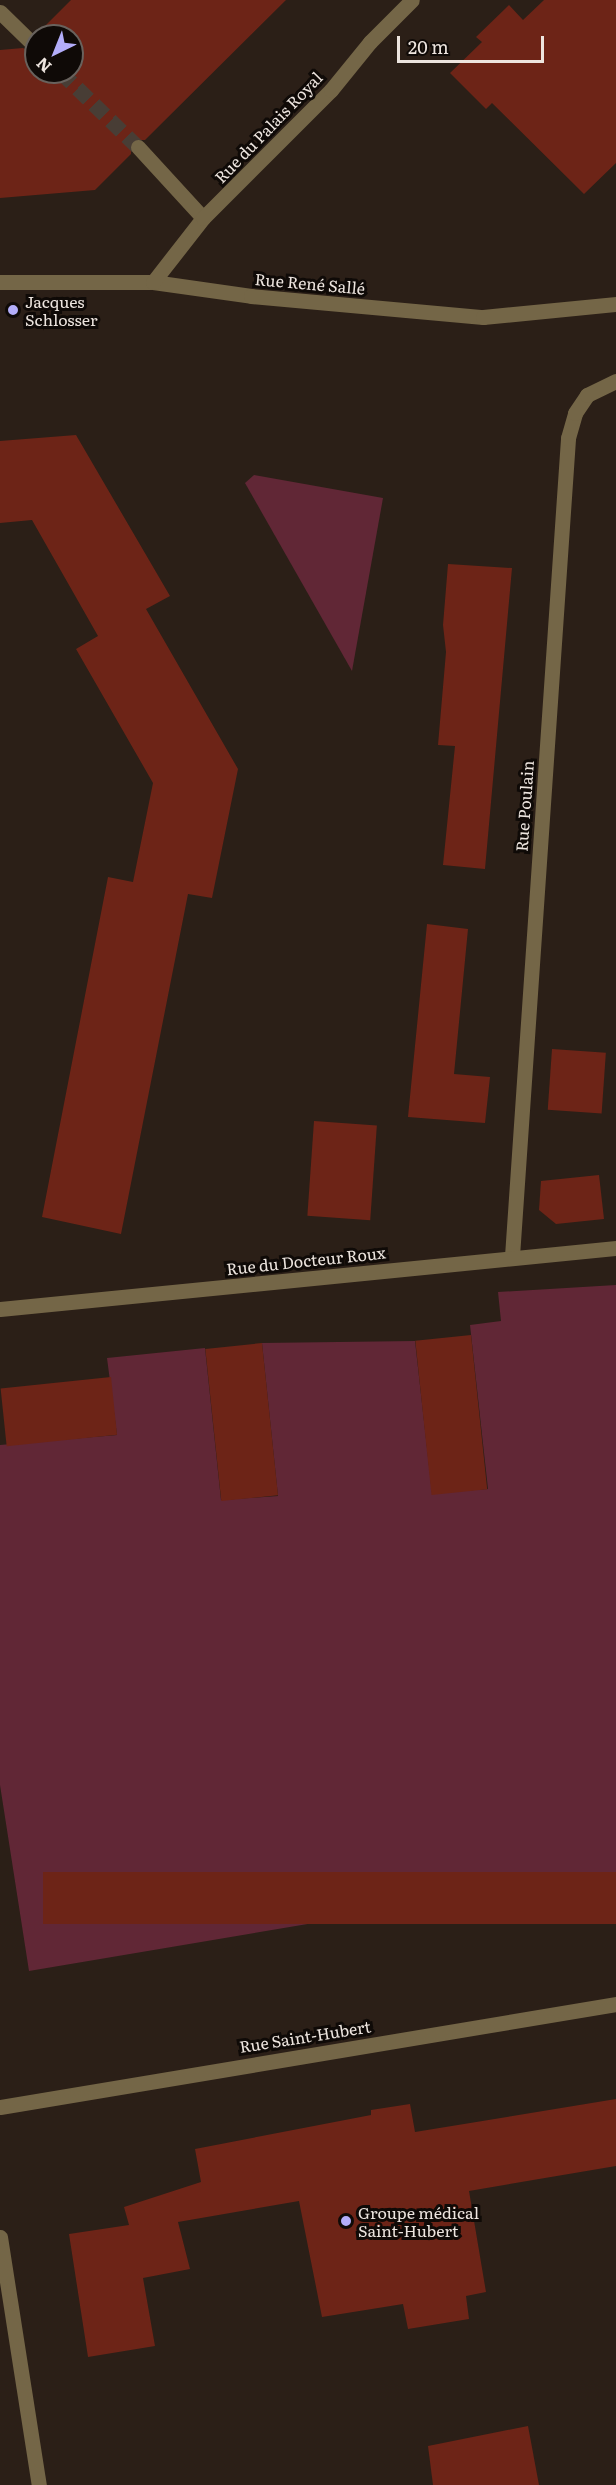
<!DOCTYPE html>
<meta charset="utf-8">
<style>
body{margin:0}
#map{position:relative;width:616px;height:2485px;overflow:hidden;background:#2b1f17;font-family:Literata,serif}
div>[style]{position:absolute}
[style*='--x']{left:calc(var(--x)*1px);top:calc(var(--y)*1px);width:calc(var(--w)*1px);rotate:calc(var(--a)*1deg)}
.green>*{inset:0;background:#612736}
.building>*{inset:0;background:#6d2417;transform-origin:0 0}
.street-tunnel>*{height:15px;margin-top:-7.5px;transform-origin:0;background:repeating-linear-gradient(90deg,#483d35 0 15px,transparent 0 23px)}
.street>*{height:15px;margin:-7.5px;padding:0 7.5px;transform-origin:7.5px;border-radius:7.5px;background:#746647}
.dots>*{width:16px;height:16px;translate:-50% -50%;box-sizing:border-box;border:3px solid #0f0a07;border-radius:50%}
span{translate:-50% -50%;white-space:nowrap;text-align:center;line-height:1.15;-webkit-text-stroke:6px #0f0a07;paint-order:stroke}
.street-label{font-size:16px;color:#ede5df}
.poi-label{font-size:16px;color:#ede5df}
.left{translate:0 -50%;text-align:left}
.north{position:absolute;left:24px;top:24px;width:60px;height:60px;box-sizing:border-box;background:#0f0a07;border:2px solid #68625d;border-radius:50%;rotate:223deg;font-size:16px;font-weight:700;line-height:24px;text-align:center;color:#ede5df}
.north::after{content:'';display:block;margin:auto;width:21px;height:27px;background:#b3adf9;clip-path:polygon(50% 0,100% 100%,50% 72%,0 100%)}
.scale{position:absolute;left:397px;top:36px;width:147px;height:27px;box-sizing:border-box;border:3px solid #ede5df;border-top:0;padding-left:8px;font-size:18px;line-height:21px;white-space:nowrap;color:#ede5df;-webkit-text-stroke:4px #0f0a07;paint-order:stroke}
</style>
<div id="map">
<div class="green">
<i style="clip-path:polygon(254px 475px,383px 498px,352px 671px,245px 483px)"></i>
<i style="clip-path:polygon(616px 1285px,616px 1872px,29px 1971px,0 1785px,0 1445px,117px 1435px,107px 1358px,205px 1348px,221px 1500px,278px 1496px,262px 1343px,415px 1341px,432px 1493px,488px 1489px,470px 1325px,501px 1321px,498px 1292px)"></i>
</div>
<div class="building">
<i style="clip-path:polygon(71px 0,286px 0,145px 140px,131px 140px,131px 154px,95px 190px,0 198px,0 50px,23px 48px,36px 56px,36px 72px,72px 72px,72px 36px,37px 34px)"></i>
<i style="clip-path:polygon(544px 0,616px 0,616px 163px,584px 194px,492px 103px,486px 109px,450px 73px,482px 42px,476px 37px,509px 5px,523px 20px)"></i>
<i style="clip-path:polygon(76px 435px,170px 596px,146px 609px,238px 769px,212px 898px,188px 894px,121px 1234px,42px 1217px,108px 877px,133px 882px,153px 783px,76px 649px,98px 636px,32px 520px,0 523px,0 441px)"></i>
<i style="clip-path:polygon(448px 564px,512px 568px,485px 869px,443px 865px,455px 746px,438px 745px,446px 652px,443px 625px)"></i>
<i style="clip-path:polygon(427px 924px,468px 929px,454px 1074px,490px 1077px,485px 1123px,408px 1117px)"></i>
<i style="left:552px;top:1049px;width:54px;height:61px;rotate:4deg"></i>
<i style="left:314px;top:1121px;width:63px;height:95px;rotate:4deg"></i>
<i style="clip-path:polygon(599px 1175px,604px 1219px,556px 1224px,539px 1210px,541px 1181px)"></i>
<i style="left:471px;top:1335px;width:155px;height:56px;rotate:84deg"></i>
<i style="left:262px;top:1343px;width:153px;height:57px;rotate:84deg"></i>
<i style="left:111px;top:1377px;width:58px;height:111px;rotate:84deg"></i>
<i style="left:616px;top:1872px;width:52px;height:573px;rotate:90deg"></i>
<i style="clip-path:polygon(616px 2099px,616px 2166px,469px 2191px,486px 2292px,466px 2296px,469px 2319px,408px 2329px,403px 2304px,322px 2317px,299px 2201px,178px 2222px,190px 2269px,143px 2278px,155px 2346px,88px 2357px,69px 2234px,129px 2225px,124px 2207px,201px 2182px,195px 2149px,371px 2115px,371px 2110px,410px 2104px,415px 2132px)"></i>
<i style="clip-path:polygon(528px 2426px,539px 2485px,433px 2485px,428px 2446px)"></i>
</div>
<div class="street-tunnel">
<i style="--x:61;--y:72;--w:107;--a:44.2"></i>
</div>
<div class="street">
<i style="--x:0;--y:12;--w:50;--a:44.2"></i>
<i style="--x:138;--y:147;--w:96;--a:47.5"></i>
<i style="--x:0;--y:282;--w:153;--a:0"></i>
<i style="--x:153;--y:282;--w:99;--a:8.1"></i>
<i style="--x:251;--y:296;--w:233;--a:5.2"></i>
<i style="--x:483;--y:317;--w:134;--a:-5.6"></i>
<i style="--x:153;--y:282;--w:81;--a:-52"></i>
<i style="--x:203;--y:218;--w:181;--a:-45"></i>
<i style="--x:331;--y:90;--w:62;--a:-50.9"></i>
<i style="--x:370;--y:42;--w:59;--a:-45"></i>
<i style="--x:512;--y:1256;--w:820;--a:-86.08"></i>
<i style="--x:568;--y:438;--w:26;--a:-74"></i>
<i style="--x:575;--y:413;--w:22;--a:-56"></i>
<i style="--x:587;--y:395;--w:32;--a:-26"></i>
<i style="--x:0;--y:1309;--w:619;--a:-5.66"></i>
<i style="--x:0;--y:2107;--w:625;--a:-9.49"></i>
<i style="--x:0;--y:2237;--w:251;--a:81.1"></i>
</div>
<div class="dots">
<i style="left:13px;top:310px;background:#b3adf9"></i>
<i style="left:346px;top:2221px;background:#b3adf9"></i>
</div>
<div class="street-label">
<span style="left:268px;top:127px;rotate:-46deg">Rue du Palais Royal</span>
<span style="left:310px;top:283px;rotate:5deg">Rue René Sallé</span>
<span style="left:524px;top:806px;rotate:-86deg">Rue Poulain</span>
<span style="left:306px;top:1260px;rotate:-6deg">Rue du Docteur Roux</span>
<span style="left:305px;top:2036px;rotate:-9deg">Rue Saint-Hubert</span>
</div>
<div class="poi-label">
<span class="left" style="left:25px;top:310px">Jacques<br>Schlosser</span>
<span class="left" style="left:358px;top:2221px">Groupe médical<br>Saint-Hubert</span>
</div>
<div class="north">N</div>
<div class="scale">20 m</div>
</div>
